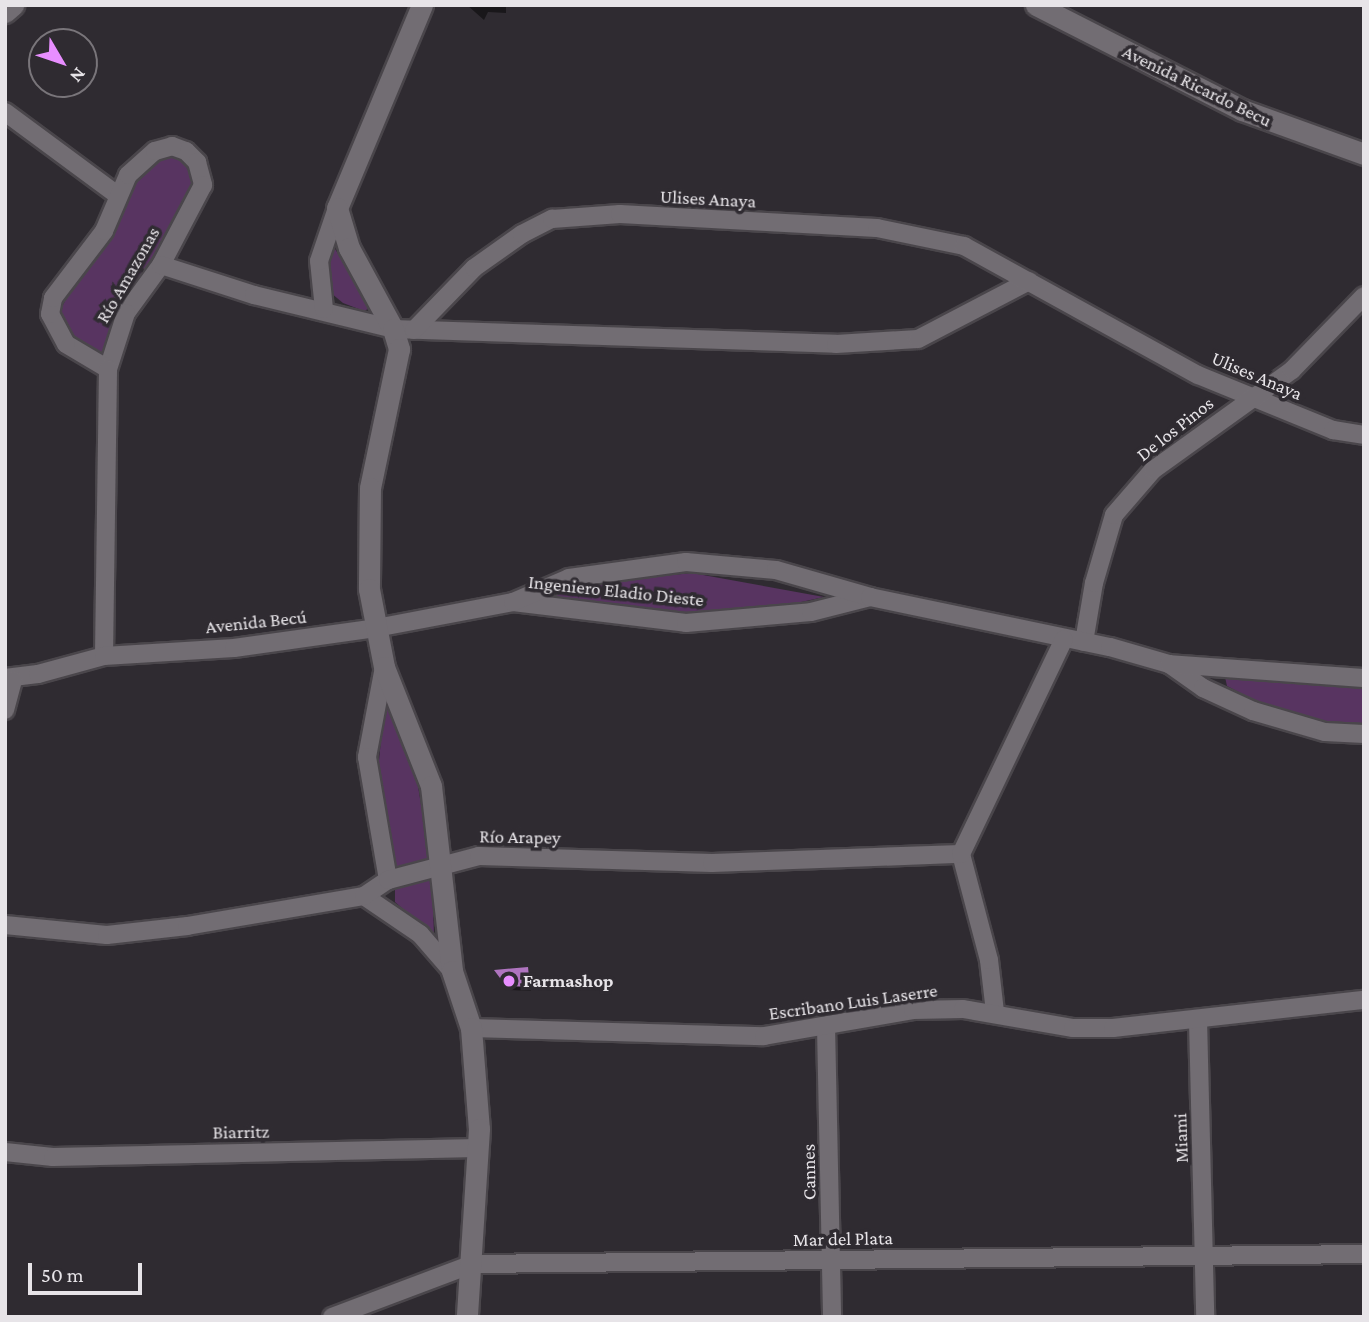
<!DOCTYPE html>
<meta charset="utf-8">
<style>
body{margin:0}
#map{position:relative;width:1369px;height:1322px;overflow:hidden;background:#2f2b31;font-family:"Crimson Pro",serif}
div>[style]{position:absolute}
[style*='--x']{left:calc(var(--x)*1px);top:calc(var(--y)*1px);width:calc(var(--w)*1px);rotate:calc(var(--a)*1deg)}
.green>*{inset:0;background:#583461}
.shadow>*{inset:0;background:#0007}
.building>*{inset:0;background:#af74bf}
.roads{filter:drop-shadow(2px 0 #4a464b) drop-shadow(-2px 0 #4a464b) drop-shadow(0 2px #4a464b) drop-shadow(0 -2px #4a464b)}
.minor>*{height:18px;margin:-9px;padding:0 9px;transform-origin:9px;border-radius:9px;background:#726d73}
.tertiary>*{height:21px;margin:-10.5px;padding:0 10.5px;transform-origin:10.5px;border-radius:10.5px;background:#726d73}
.dots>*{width:19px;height:19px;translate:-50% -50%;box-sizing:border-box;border:4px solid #2f2b31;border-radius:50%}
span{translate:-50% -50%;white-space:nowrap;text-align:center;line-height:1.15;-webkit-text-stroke:7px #2f2b31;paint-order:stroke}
.street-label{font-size:19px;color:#e7e4e8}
.poi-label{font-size:19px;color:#e7e4e8;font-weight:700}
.left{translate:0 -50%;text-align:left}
.frame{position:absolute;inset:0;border:7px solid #e7e4e8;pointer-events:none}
.north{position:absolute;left:28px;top:28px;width:70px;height:70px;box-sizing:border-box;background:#2f2b31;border:2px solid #79757a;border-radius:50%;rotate:129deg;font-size:19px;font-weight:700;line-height:28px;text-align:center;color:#e7e4e8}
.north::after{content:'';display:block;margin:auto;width:24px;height:32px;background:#e88eff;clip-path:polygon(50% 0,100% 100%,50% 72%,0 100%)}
.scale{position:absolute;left:28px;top:1263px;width:114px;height:32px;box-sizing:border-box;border:4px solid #e7e4e8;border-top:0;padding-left:9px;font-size:21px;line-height:24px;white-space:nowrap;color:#e7e4e8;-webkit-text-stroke:5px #2f2b31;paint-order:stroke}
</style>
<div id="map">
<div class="green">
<i style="clip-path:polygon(165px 156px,182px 160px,192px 177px,192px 188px,155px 254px,119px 305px,102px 355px,97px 357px,73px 340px,63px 324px,61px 308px,135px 184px)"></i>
<i style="clip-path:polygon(331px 242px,366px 301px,368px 309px,364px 311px,343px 303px,331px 293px,326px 261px)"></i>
<i style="clip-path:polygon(692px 573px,824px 597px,769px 609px,701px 614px,543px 599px,582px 584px)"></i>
<i style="clip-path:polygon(1225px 677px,1318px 681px,1364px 688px,1364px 725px,1338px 725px,1283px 715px,1227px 686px)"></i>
<i style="clip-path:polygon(385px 701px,403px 731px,415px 768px,430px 859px,401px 871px,389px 863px,377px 780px)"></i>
<i style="clip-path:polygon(432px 876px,434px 936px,395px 902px,395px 888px)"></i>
</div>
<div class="shadow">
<i style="clip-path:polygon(467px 5px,506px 5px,506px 13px,488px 12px,484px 20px)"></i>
<i style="clip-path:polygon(527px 969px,531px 991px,510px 990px,499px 975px)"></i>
</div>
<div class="building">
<i style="clip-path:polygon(528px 967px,530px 987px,506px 986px,494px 970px)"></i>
</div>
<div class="roads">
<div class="minor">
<i style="--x:5;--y:112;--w:138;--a:36.5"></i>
<i style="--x:172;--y:146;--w:15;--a:20"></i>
<i style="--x:186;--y:151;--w:16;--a:45"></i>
<i style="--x:197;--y:162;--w:24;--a:75"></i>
<i style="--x:203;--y:185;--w:90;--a:117.7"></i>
<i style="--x:161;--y:265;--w:59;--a:126.1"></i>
<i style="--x:126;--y:313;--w:59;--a:107.8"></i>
<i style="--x:108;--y:369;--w:49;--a:-149.2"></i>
<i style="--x:66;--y:344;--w:34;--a:-118"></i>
<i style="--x:50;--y:314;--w:16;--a:-79"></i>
<i style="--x:53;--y:298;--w:84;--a:-52.7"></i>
<i style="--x:104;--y:231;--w:61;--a:-66.8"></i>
<i style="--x:128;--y:175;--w:36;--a:-42"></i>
<i style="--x:155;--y:151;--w:18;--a:-16"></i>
<i style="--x:161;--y:265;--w:98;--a:17.9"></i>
<i style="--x:254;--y:295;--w:143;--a:13.7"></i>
<i style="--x:393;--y:329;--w:443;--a:1.9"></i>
<i style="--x:836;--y:344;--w:82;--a:-3.5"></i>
<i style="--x:918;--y:339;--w:125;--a:-27.6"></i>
<i style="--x:324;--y:309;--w:48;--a:-95.9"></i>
<i style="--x:319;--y:261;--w:56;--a:-71.2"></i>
<i style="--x:414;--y:330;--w:86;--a:-45.9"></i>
<i style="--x:474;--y:268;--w:59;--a:-35.3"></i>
<i style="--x:522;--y:234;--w:34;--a:-27"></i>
<i style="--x:552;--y:219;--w:68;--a:-4.2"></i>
<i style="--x:620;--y:214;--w:257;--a:3.1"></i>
<i style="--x:877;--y:228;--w:89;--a:11.7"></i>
<i style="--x:964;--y:246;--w:267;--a:28.9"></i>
<i style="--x:1198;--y:375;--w:146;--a:22.2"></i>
<i style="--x:1333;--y:430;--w:31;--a:9"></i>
<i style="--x:513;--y:602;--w:174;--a:6.9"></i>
<i style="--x:686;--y:623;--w:125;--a:-5"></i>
<i style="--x:811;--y:612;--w:61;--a:-14.3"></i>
<i style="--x:1084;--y:642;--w:60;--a:-80.4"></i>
<i style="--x:1094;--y:583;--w:71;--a:-73.6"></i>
<i style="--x:1114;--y:515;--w:60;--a:-49.1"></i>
<i style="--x:1153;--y:470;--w:171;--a:-35.7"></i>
<i style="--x:1292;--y:370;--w:103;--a:-45.8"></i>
<i style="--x:104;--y:656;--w:287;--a:-89.2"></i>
<i style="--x:1169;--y:664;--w:42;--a:35.2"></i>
<i style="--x:1203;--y:688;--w:55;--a:24.7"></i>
<i style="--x:1253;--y:711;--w:75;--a:16.3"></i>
<i style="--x:1325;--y:732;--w:39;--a:3"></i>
<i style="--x:384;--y:667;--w:92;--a:100.7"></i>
<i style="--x:367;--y:757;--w:125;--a:80.3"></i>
<i style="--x:5;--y:678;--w:33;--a:-7"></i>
<i style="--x:38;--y:674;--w:68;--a:-15.3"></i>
<i style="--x:104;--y:656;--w:130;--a:-3.5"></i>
<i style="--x:234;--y:648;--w:143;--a:-8"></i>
<i style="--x:376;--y:628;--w:139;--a:-10.7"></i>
<i style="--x:513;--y:602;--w:61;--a:-23.2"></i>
<i style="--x:569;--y:578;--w:118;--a:-7.8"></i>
<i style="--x:686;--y:562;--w:90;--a:5.1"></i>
<i style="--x:776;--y:570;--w:98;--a:16"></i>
<i style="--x:870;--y:597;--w:245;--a:11.8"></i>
<i style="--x:1110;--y:647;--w:61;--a:16.1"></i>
<i style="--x:1169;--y:664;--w:196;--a:4.1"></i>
<i style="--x:5;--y:710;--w:31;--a:-75"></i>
<i style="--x:364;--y:896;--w:68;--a:34.2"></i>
<i style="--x:420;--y:934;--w:49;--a:49.1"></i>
<i style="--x:5;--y:925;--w:102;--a:5.6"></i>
<i style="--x:107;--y:935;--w:81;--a:-6.4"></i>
<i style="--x:187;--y:926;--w:180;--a:-9.6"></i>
<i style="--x:364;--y:896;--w:29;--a:-34"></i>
<i style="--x:388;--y:880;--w:94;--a:-14.8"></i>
<i style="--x:479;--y:856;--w:233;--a:1.7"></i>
<i style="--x:712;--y:863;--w:249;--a:-2.1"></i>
<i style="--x:995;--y:1012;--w:52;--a:-96.6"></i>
<i style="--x:989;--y:960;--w:110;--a:-104.8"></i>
<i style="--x:961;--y:854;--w:238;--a:-64.4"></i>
<i style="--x:1198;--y:1020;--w:297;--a:88.6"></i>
<i style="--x:826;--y:1026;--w:291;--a:88.8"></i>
<i style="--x:471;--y:1028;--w:293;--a:1.6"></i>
<i style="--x:764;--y:1036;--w:151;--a:-9.9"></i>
<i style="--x:913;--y:1010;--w:50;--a:-1.1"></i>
<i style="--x:963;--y:1009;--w:112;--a:9.8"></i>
<i style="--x:1073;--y:1028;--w:40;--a:0"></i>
<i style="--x:1113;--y:1028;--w:253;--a:-6.4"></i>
<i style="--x:5;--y:1152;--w:48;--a:5.9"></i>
<i style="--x:53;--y:1157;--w:425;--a:-1.2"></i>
<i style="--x:332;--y:1317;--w:150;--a:-20.7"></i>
<i style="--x:472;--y:1264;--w:892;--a:-0.64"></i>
</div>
<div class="tertiary">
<i style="--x:422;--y:5;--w:220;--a:112.7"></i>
<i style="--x:337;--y:208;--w:42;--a:73.3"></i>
<i style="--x:349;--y:248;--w:92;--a:61.5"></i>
<i style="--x:393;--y:329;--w:21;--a:73"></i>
<i style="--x:399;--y:349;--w:142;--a:101.8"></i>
<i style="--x:370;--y:488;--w:101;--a:90.6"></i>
<i style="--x:369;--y:589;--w:79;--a:79.1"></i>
<i style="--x:384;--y:667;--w:128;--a:68.4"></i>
<i style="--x:431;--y:786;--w:186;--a:83.5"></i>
<i style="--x:452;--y:971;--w:60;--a:71.6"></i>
<i style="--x:471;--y:1028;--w:101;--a:85.5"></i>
<i style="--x:479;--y:1129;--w:188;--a:93.7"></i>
<i style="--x:1036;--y:5;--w:231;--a:27"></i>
<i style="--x:1242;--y:110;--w:130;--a:19.8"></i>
<i style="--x:5;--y:12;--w:11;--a:-41"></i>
</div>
</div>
<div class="dots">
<i style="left:509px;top:981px;background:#e88eff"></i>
</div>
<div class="street-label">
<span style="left:1197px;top:86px;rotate:26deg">Avenida Ricardo Becu</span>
<span style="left:708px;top:199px;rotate:3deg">Ulises Anaya</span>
<span style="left:128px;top:275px;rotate:-60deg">Río Amazonas</span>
<span style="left:1257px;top:376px;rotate:23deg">Ulises Anaya</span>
<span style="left:1175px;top:429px;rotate:-38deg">De los Pinos</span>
<span style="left:616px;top:591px;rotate:6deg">Ingeniero Eladio Dieste</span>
<span style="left:256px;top:622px;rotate:-6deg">Avenida Becú</span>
<span style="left:520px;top:837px;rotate:1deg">Río Arapey</span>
<span style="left:853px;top:1002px;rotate:-8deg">Escribano Luis Laserre</span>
<span style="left:241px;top:1132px;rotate:-1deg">Biarritz</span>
<span style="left:1181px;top:1138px;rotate:-92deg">Miami</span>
<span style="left:809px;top:1172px;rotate:-91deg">Cannes</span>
<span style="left:843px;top:1239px;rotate:-1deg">Mar del Plata</span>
</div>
<div class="poi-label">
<span class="left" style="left:523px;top:981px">Farmashop</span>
</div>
<div class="frame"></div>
<div class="north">N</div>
<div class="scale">50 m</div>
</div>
